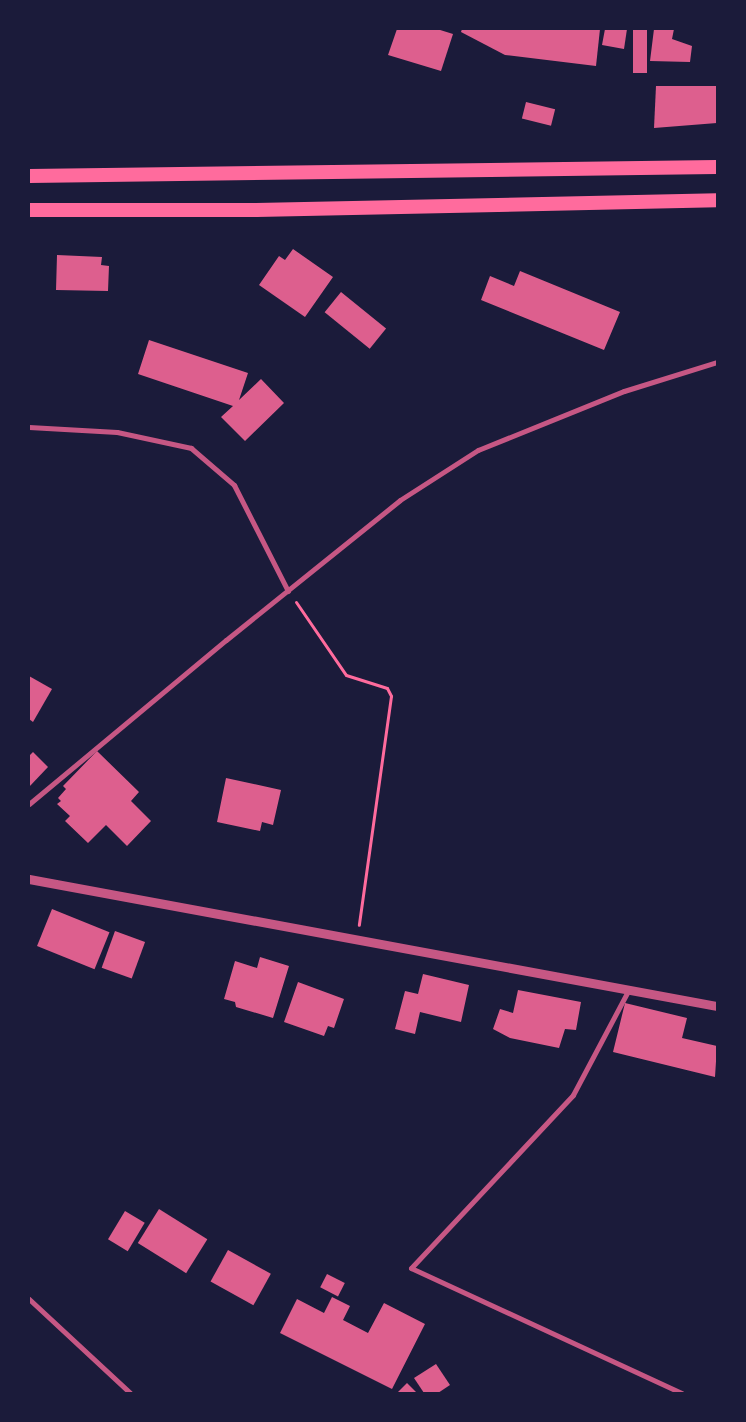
<!DOCTYPE html>
<style>
body{margin:0}
#map{position:relative;width:746px;height:1422px;overflow:hidden;background:#1b1b3a;font-family:"Roboto Condensed",sans-serif}
div>[style]{position:absolute}
[style*='--x']{left:calc(var(--x)*1px);top:calc(var(--y)*1px);width:calc(var(--w)*1px);rotate:calc(var(--a)*1deg)}
.building>*{inset:0;background:#dd5f8e;transform-origin:0 0}
.path>*{height:3px;margin:-1.5px;padding:0 1.5px;transform-origin:1.5px;border-radius:1.5px;background:#ff6b9d}
.minor>*{height:5px;margin:-2.5px;padding:0 2.5px;transform-origin:2.5px;border-radius:2.5px;background:#c65784}
.tertiary>*{height:9px;margin:-4.5px;padding:0 4.5px;transform-origin:4.5px;border-radius:4.5px;background:#c65784}
.trunk>*{height:14px;margin:-7px;padding:0 7px;transform-origin:7px;border-radius:7px;background:#ff6b9d}
span{translate:-50% -50%;white-space:nowrap;text-align:center;line-height:1.15;-webkit-text-stroke:4px #1b1b3a;paint-order:stroke}
.frame{position:absolute;inset:0;border:30px solid #1b1b3a;pointer-events:none}
</style>
<div id="map">
<div class="building">
<i style="clip-path:polygon(397px 29px,437px 29px,453px 34px,441px 71px,388px 55px)"></i>
<i style="clip-path:polygon(462px 29px,600px 29px,596px 66px,505px 55px,461px 32px)"></i>
<i style="clip-path:polygon(605px 29px,627px 29px,624px 49px,602px 45px)"></i>
<i style="left:633px;top:29px;width:14px;height:44px"></i>
<i style="clip-path:polygon(654px 29px,674px 29px,672px 39px,692px 46px,690px 62px,650px 61px)"></i>
<i style="clip-path:polygon(656px 86px,717px 86px,717px 123px,654px 128px)"></i>
<i style="left:526px;top:102px;width:30px;height:17px;rotate:14deg"></i>
<i style="clip-path:polygon(293px 249px,333px 277px,305px 317px,259px 285px,279px 256px,285px 260px)"></i>
<i style="clip-path:polygon(57px 255px,102px 257px,101px 265px,109px 266px,108px 291px,56px 290px)"></i>
<i style="clip-path:polygon(520px 271px,620px 312px,604px 350px,481px 300px,490px 276px,514px 286px)"></i>
<i style="left:341px;top:292px;width:58px;height:26px;rotate:39deg"></i>
<i style="clip-path:polygon(149px 340px,248px 373px,239px 400px,261px 379px,284px 403px,245px 441px,221px 417px,233px 406px,138px 374px)"></i>
<i style="clip-path:polygon(29px 676px,52px 689px,33px 722px,29px 719px)"></i>
<i style="clip-path:polygon(97px 751px,139px 792px,131px 801px,151px 821px,127px 846px,106px 825px,88px 843px,65px 821px,70px 816px,57px 804px,61px 801px,58px 798px,66px 789px,63px 786px)"></i>
<i style="clip-path:polygon(33px 752px,48px 767px,29px 787px,29px 756px)"></i>
<i style="clip-path:polygon(226px 778px,281px 790px,273px 825px,262px 822px,260px 831px,217px 822px)"></i>
<i style="left:52px;top:909px;width:62px;height:40px;rotate:22deg"></i>
<i style="left:115px;top:931px;width:32px;height:39px;rotate:20deg"></i>
<i style="clip-path:polygon(260px 957px,289px 966px,273px 1018px,236px 1007px,235px 1002px,224px 999px,235px 961px,257px 968px)"></i>
<i style="clip-path:polygon(423px 974px,469px 985px,461px 1022px,420px 1012px,415px 1034px,395px 1029px,405px 991px,418px 994px)"></i>
<i style="clip-path:polygon(298px 982px,344px 999px,334px 1028px,328px 1026px,324px 1036px,284px 1022px)"></i>
<i style="clip-path:polygon(518px 990px,581px 1002px,576px 1030px,565px 1029px,559px 1048px,510px 1038px,493px 1029px,500px 1009px,513px 1013px)"></i>
<i style="clip-path:polygon(625px 1003px,687px 1018px,682px 1038px,717px 1046px,715px 1077px,613px 1052px)"></i>
<i style="left:159px;top:1209px;width:57px;height:40px;rotate:32deg"></i>
<i style="left:125px;top:1211px;width:23px;height:33px;rotate:31deg"></i>
<i style="left:228px;top:1250px;width:49px;height:36px;rotate:29deg"></i>
<i style="left:327px;top:1274px;width:20px;height:15px;rotate:27deg"></i>
<i style="clip-path:polygon(332px 1297px,350px 1306px,343px 1320px,368px 1333px,384px 1303px,425px 1324px,392px 1389px,280px 1333px,297px 1299px,324px 1313px)"></i>
<i style="clip-path:polygon(436px 1364px,450px 1385px,438px 1393px,424px 1393px,414px 1378px)"></i>
<i style="clip-path:polygon(407px 1383px,417px 1393px,397px 1393px)"></i>
</div>
<div class="path">
<i style="--x:296;--y:602;--w:88;--a:55.6"></i>
<i style="--x:346;--y:675;--w:43;--a:17.6"></i>
<i style="--x:387;--y:688;--w:9;--a:63"></i>
<i style="--x:391;--y:696;--w:231;--a:98"></i>
</div>
<div class="minor">
<i style="--x:29;--y:427;--w:88;--a:3.3"></i>
<i style="--x:117;--y:432;--w:76;--a:12.2"></i>
<i style="--x:191;--y:448;--w:57;--a:40.7"></i>
<i style="--x:234;--y:485;--w:119;--a:63"></i>
<i style="--x:29;--y:804;--w:256;--a:-39.8"></i>
<i style="--x:226;--y:640;--w:223;--a:-38.8"></i>
<i style="--x:400;--y:500;--w:93;--a:-32.7"></i>
<i style="--x:478;--y:450;--w:157;--a:-22"></i>
<i style="--x:624;--y:391;--w:97;--a:-17.3"></i>
<i style="--x:628;--y:991;--w:118;--a:117.9"></i>
<i style="--x:573;--y:1095;--w:237;--a:133.1"></i>
<i style="--x:411;--y:1268;--w:298;--a:24.8"></i>
<i style="--x:29;--y:1299;--w:138;--a:42.9"></i>
</div>
<div class="tertiary">
<i style="--x:29;--y:879;--w:700;--a:10.46"></i>
</div>
<div class="trunk">
<i style="--x:29;--y:176;--w:688;--a:-0.75"></i>
<i style="--x:29;--y:210;--w:227;--a:0"></i>
<i style="--x:256;--y:210;--w:461;--a:-1.2"></i>
</div>
<div class="frame"></div>
</div>
